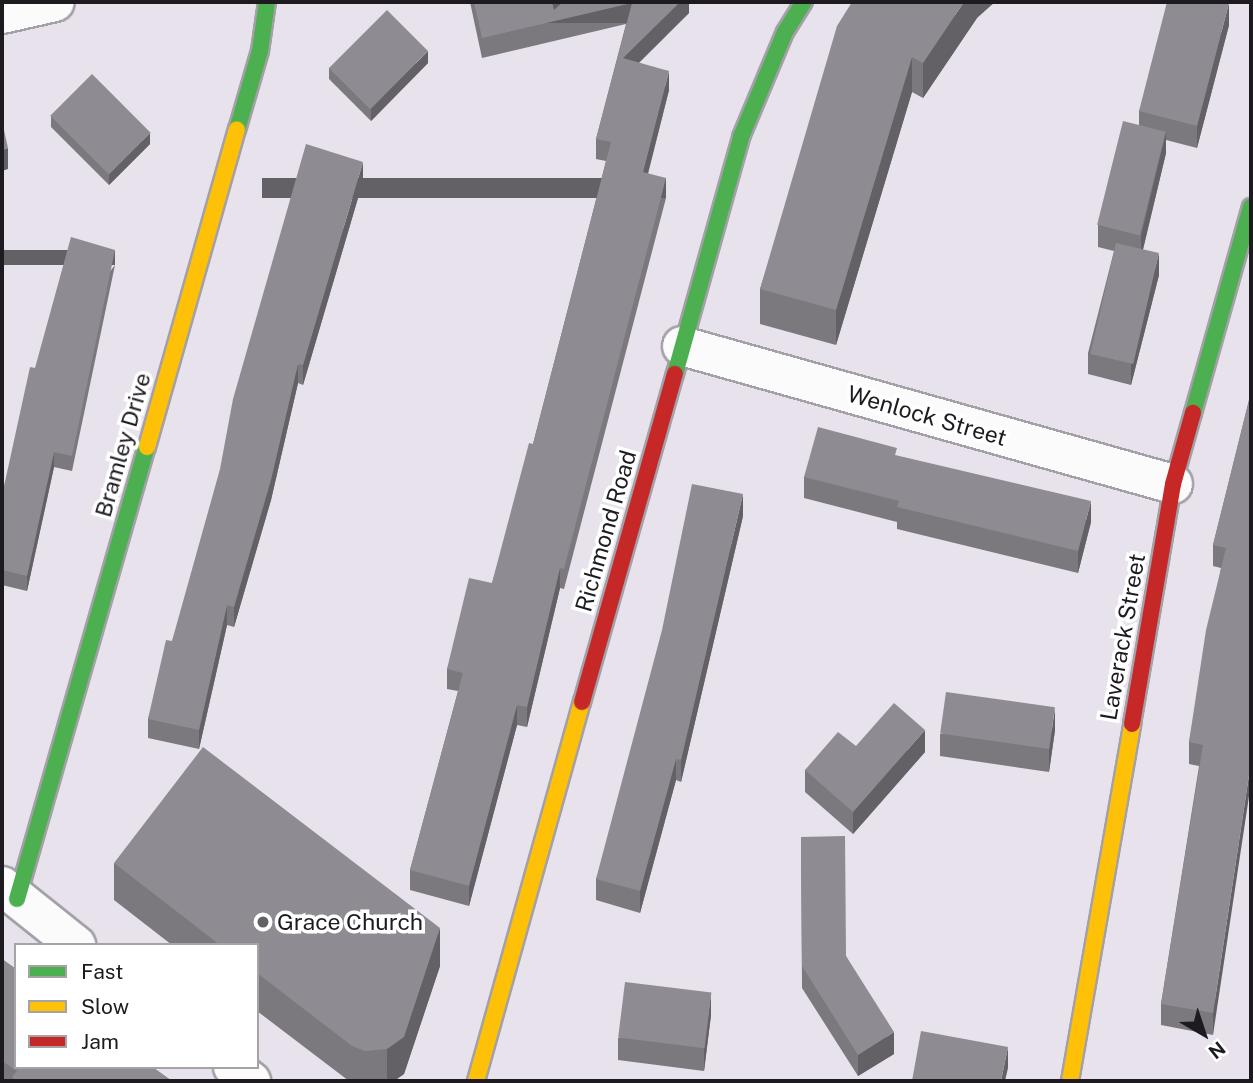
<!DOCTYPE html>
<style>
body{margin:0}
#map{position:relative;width:1253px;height:1083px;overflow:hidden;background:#e7e2ec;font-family:"Public Sans",sans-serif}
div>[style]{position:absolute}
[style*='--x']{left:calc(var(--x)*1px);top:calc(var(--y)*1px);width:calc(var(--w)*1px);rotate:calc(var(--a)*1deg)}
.roads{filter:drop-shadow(2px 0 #a3a0a7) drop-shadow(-2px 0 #a3a0a7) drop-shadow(0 2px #a3a0a7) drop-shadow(0 -2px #a3a0a7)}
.street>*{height:38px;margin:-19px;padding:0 19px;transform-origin:19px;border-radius:19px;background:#fbfbfc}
.fast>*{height:16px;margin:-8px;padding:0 8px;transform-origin:8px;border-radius:8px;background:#4caf50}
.slow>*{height:16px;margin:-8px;padding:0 8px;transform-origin:8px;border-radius:8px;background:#ffc107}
.jam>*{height:16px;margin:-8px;padding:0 8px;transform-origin:8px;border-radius:8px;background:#c62828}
.wall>*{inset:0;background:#7b787e}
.shaded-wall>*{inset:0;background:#646166;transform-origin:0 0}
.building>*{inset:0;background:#8f8b92;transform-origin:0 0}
.dots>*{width:19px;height:19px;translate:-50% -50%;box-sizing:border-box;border:4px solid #fff;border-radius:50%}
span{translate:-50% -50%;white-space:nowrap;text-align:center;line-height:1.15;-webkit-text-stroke:7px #fff;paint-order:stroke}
.street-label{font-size:23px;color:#1d1a20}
.poi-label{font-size:23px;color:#1d1a20}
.left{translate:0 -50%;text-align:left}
.frame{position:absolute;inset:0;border:4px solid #1d1a20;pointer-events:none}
.legend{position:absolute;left:14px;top:943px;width:245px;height:126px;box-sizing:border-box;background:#fff;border:2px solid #a5a3a6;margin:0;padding:9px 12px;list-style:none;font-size:21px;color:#1d1a20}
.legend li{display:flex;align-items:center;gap:14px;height:35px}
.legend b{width:35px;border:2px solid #a5a3a6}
.north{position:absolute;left:1169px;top:999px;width:70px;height:70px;-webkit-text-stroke:5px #fff;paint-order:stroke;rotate:141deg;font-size:19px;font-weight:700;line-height:28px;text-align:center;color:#1d1a20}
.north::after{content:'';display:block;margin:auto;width:24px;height:32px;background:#1d1a20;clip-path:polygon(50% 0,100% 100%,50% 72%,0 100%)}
</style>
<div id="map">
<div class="roads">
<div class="street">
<i style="--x:2;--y:14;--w:54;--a:-12.8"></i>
<i style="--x:682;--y:346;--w:510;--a:15.7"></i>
<i style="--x:2;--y:886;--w:95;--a:38.6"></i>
<i style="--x:233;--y:1067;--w:23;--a:38"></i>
</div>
<div class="fast">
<i style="--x:237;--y:130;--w:82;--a:-73.8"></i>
<i style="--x:260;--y:51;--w:49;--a:-81.9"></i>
<i style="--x:675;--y:374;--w:246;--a:-74.4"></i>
<i style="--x:741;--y:137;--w:114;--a:-67.3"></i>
<i style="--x:785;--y:32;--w:36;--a:-58"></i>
<i style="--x:1193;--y:413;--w:214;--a:-74.3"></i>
<i style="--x:17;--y:899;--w:470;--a:-74"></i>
</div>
<div class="slow">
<i style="--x:147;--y:447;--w:330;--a:-74.2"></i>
<i style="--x:476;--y:1081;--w:394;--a:-74.4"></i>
<i style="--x:1070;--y:1081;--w:362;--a:-80.1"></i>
</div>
<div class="jam">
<i style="--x:582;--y:702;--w:341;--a:-74.2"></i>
<i style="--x:1132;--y:724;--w:243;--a:-80.3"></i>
<i style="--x:1173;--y:484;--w:74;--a:-74.3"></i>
</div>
</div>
<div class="wall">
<i style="clip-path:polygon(470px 2px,552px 2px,554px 10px,689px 2px,689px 13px,639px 63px,669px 90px,648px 174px,666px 198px,564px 589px,560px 588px,527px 727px,517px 725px,469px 906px,410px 890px,410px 870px,458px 691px,447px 689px,447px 669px,492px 583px,533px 444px,606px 161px,596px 159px,596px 139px,626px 24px,482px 58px)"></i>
<i style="clip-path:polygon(852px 2px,977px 18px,923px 98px,912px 92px,836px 345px,760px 324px,760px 289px)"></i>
<i style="clip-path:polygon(1229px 25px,1197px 148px,1166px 140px,1166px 153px,1143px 250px,1159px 275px,1131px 385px,1088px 374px,1088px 353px,1114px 251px,1098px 247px,1098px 225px,1139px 125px,1139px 111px)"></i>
<i style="clip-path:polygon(428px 63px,371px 121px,329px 79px,329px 68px)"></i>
<i style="clip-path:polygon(51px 116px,150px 144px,109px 185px,51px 127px)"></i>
<i style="clip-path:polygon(363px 181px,303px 385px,298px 383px,271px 500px,234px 627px,227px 625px,199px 749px,148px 738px,148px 719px,172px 641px)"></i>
<i style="clip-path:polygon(115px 265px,72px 471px,54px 467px,27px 591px,2px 585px,2px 491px,3px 491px,35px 368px)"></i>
<i style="clip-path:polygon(1251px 392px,1213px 1035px,1161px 1025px,1161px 1004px,1199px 766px,1189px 764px,1189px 742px,1221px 568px,1213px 566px,1213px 545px)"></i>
<i style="clip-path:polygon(897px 456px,1091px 522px,1078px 573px,897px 529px,897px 522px,804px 498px,804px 477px)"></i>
<i style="clip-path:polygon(743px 516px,681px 782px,676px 780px,640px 913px,596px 900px,596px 879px)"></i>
<i style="clip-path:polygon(1055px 730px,1049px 772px,940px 756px,940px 734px)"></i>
<i style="clip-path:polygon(856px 746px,925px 752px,853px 834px,805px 792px,805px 770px)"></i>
<i style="clip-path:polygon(801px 837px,846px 956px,894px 1054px,858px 1076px,802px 988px)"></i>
<i style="clip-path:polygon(114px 863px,440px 966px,404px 1074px,394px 1081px,349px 1081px,257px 1011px,257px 945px,172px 945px,114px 900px)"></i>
<i style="clip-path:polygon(2px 959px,172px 1081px,2px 1081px)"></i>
<i style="clip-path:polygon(711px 1015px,704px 1071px,618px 1060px,618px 1038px)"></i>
</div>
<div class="shaded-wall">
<i style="clip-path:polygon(680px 2px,689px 2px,689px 13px,623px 78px,623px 58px)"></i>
<i style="clip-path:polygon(964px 2px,995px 2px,977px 18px,923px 98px,923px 63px)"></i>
<i style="left:632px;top:3px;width:20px;height:154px;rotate:90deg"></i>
<i style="clip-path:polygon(1229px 3px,1229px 25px,1197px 148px,1197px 126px)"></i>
<i style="clip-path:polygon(428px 51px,428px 63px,371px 121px,371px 109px)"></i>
<i style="clip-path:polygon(912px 57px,912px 92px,836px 345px,836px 310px)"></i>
<i style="clip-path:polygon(669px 71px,669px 90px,643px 192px,643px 172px)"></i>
<i style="clip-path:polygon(1166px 132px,1166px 153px,1141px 257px,1141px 236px)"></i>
<i style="clip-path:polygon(150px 133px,150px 144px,109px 185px,109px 174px)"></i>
<i style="clip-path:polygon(8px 148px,8px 169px,2px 171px,2px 150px)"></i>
<i style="clip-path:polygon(363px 162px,363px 181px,303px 385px,303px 365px)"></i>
<i style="left:666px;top:178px;width:20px;height:404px;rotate:90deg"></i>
<i style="left:115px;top:250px;width:15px;height:210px;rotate:90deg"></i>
<i style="clip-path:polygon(1159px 253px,1159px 275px,1131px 385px,1131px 363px)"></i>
<i style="clip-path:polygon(298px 364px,298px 383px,271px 500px,234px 627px,234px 607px)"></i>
<i style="clip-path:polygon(54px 452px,54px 467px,27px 591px,27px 576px)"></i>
<i style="clip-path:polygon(743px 494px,743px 516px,681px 782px,681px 760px)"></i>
<i style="clip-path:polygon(1091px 501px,1091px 522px,1078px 573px,1078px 551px)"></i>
<i style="clip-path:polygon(560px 568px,560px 588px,527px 727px,527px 707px)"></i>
<i style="clip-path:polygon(227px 605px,227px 625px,199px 749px,199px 730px)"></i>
<i style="clip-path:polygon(517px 705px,517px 725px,469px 906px,469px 886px)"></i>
<i style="clip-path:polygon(1055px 708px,1055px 730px,1049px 772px,1049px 750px)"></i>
<i style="clip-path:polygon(925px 730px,925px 752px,853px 834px,853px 812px)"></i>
<i style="clip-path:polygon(676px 759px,676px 780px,640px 913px,640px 891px)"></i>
<i style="clip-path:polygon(1251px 762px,1251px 783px,1213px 1035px,1213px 1013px)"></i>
<i style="clip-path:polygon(440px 928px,440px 966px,404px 1074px,394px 1081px,387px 1081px,387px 1049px)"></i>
<i style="clip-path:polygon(711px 993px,711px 1015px,704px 1071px,704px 1049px)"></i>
<i style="clip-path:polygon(894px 1032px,894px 1054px,858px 1076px,858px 1055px)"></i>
<i style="clip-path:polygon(1008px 1047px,1008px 1068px,1005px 1081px,1001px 1081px)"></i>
</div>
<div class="building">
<i style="clip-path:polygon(474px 2px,552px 2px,554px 10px,563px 2px,680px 2px,623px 58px,669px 71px,643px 172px,666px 178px,564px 569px,560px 568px,527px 707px,517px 705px,469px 886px,410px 870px,463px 673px,447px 669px,469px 578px,492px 583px,529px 443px,533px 444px,611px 142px,596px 139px,632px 3px,482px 38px)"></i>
<i style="clip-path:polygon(852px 2px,964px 2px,923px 63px,912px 57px,836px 310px,760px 289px,837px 26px)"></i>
<i style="clip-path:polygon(1167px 2px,1224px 2px,1229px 3px,1197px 126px,1139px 111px)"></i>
<i style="left:387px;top:10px;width:58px;height:82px;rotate:45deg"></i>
<i style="left:92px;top:74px;width:83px;height:59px;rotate:45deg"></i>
<i style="clip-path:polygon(2px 121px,8px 148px,2px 150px)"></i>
<i style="left:1123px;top:121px;width:44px;height:107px;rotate:14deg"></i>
<i style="clip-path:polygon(306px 144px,363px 162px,303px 365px,298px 364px,271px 480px,234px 607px,227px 605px,199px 730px,148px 719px,166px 640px,172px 641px,220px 469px,233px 399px)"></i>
<i style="clip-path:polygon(71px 237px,115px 250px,72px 456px,54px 452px,27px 576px,2px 570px,2px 491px,3px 491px,30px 367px,35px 368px)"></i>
<i style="left:1116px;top:243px;width:44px;height:114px;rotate:13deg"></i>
<i style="clip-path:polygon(1251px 392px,1251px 762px,1213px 1013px,1161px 1004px,1203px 745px,1189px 742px,1206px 630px,1226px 548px,1213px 545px)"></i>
<i style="clip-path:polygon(818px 427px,897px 448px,895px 455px,1091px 501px,1078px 551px,897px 507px,899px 501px,804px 477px)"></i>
<i style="clip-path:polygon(692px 484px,743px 494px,681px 760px,676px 759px,640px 891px,596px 879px,662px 630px)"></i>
<i style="left:946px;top:692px;width:110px;height:42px;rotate:8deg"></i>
<i style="clip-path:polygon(894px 703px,925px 730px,853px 812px,805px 770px,838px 732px,856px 746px)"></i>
<i style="clip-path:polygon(203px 747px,440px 928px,404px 1037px,387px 1049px,365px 1051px,352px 1046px,257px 973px,257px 945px,220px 945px,114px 863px)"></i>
<i style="clip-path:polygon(845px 836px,846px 956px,894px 1032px,858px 1055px,802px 966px,801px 837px)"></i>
<i style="clip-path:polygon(2px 959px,16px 969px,16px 1067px,152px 1067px,172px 1081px,17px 1081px,12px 1077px,17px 1071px,2px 1061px)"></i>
<i style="left:625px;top:982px;width:87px;height:56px;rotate:7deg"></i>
<i style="clip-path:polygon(921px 1031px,1008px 1047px,1001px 1081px,912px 1081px)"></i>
</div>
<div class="dots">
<i style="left:263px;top:922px;background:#646067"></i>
</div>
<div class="street-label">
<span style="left:927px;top:416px;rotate:16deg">Wenlock Street</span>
<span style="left:123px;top:445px;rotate:-74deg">Bramley Drive</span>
<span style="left:606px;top:531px;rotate:-74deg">Richmond Road</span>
<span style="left:1123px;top:637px;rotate:-80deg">Laverack Street</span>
</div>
<div class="poi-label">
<span class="left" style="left:277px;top:922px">Grace Church</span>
</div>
<div class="frame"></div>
<ul class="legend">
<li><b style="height:9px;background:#4caf50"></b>Fast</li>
<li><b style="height:9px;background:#ffc107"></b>Slow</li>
<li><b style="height:9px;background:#c62828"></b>Jam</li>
</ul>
<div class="north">N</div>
</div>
